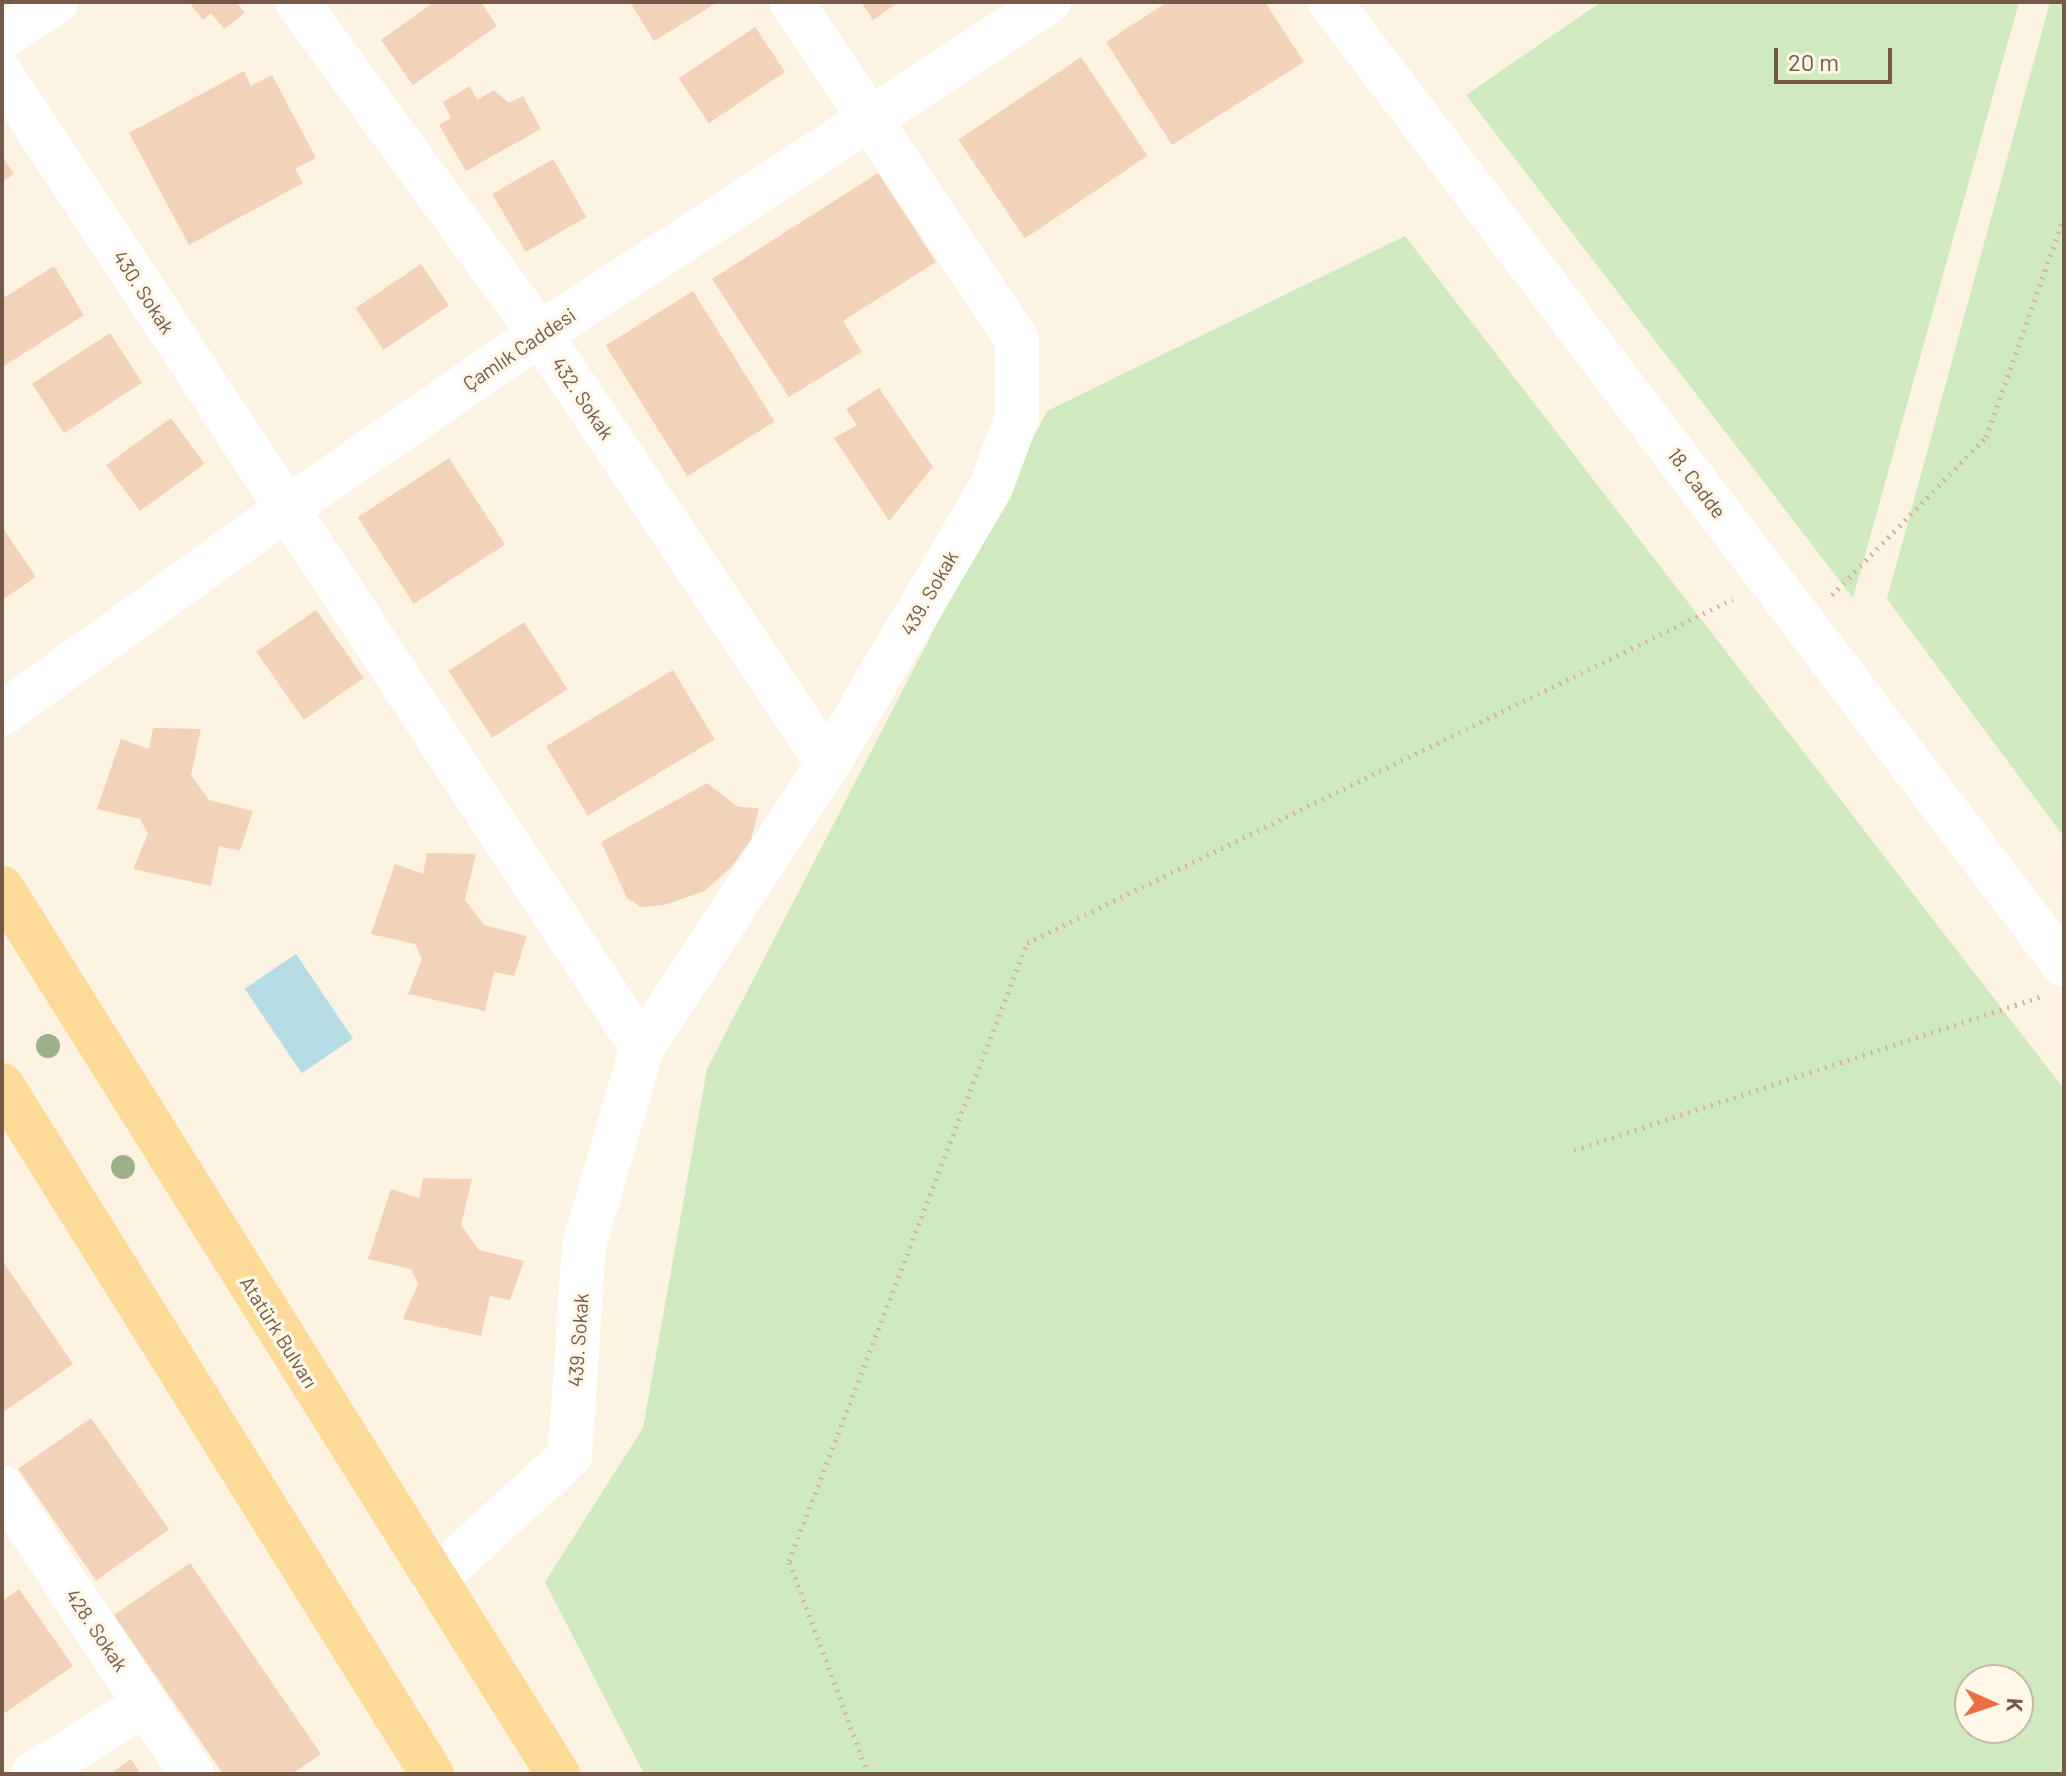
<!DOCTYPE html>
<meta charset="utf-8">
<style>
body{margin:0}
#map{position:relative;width:2066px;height:1776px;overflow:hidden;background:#fcf3e2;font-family:Barlow,sans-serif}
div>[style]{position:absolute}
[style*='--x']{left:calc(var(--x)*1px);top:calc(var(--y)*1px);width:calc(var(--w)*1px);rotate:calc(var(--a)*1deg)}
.green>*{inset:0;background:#cfeac0}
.water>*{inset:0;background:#b6dde6;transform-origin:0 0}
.building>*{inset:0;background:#f2d2b9;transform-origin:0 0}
.path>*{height:5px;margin-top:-2.5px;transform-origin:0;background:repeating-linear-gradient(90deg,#d7b59c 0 2px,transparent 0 8px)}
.minor>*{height:44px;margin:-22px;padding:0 22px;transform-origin:22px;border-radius:22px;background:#fff}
.major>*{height:44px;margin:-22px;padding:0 22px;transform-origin:22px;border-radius:22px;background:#fcdb99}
.trees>*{width:24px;height:24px;margin:-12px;border-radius:50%;background:#9db089}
span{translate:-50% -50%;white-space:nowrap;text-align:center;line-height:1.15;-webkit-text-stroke:7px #fff7e8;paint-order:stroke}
.street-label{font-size:20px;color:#745948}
.frame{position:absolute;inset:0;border:4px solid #745948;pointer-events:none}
.north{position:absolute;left:1954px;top:1664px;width:80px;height:80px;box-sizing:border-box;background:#fff7e8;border:2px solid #c7b8a8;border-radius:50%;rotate:93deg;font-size:22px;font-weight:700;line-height:32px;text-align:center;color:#745948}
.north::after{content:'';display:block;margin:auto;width:28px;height:36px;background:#e97044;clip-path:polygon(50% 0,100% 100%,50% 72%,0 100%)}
.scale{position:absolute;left:1774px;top:48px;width:118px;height:36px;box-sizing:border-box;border:4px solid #745948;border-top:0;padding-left:10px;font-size:24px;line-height:28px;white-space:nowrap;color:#745948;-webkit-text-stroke:6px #fff7e8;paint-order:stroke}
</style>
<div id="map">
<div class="green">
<i style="clip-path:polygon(1601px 2px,2019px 2px,1853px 598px,1466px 95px)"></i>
<i style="clip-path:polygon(2050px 2px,2064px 2px,2064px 837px,1887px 599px)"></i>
<i style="clip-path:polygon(evenodd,1405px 236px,2064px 1089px,2064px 1774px,644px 1774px,545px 1582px,643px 1428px,707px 1069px,1047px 411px,1405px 236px,1970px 1680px,2018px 1680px,2018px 1728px,1970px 1728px,1970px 1680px)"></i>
</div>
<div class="water">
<i style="left:296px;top:954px;width:102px;height:62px;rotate:56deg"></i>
</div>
<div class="building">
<i style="clip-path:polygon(189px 2px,236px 2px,245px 13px,224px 29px,211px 13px,203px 20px)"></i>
<i style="clip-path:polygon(434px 2px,481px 2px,497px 26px,413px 85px,381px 40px)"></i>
<i style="clip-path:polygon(630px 2px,718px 2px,654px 41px)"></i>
<i style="clip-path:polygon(861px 2px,899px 2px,873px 20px)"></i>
<i style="clip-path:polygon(1167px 2px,1265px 2px,1304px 62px,1172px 145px,1106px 42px)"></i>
<i style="left:755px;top:27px;width:54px;height:92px;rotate:56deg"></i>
<i style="left:1081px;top:57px;width:119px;height:148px;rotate:56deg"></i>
<i style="clip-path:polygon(244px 71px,251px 86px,272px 75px,316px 158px,295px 169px,303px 183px,189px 245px,129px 133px)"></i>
<i style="clip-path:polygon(470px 86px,477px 100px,494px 90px,509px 103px,523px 96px,541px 129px,466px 171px,439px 125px,451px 118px,443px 102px)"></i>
<i style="clip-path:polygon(2px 155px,14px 174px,2px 182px)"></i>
<i style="left:553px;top:159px;width:67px;height:70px;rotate:60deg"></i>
<i style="clip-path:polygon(878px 173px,936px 262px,843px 321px,862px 352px,789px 397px,712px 279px)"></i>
<i style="left:421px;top:264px;width:50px;height:79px;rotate:56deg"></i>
<i style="clip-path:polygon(54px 266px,84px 315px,4px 366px,2px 299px)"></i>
<i style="left:693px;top:291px;width:154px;height:103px;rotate:58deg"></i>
<i style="left:110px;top:333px;width:59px;height:93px;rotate:57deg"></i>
<i style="clip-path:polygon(879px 388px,933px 467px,889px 521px,834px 438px,857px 425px,846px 409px)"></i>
<i style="left:171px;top:418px;width:57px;height:80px;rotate:54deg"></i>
<i style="left:449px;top:458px;width:103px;height:109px;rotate:57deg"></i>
<i style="clip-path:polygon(2px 527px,36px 577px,2px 600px)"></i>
<i style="left:316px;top:610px;width:83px;height:73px;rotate:55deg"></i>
<i style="left:524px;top:622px;width:80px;height:90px;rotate:57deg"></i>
<i style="left:673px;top:670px;width:81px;height:148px;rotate:59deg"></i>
<i style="clip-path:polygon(153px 728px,201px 729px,191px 775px,209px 800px,253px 811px,240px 851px,219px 846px,211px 886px,133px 869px,148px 834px,140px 819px,97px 809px,121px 739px,149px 749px)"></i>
<i style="clip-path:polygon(707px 783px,738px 807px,759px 808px,751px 840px,732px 866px,705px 891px,664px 905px,641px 907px,627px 898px,601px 842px)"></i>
<i style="clip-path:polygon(427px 853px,476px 854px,465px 900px,484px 925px,527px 936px,514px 976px,494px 972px,485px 1011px,408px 994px,422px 959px,415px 944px,371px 934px,395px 864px,423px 874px)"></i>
<i style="clip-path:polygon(423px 1178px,472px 1179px,461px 1225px,479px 1250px,524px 1261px,510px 1300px,490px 1296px,481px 1336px,403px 1319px,418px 1284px,411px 1269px,368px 1259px,391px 1189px,419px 1198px)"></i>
<i style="clip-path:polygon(2px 1260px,73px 1364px,2px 1413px)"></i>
<i style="left:91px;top:1418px;width:136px;height:89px;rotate:55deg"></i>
<i style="clip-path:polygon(190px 1563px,321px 1754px,292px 1774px,223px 1774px,114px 1615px)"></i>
<i style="clip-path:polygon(19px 1589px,73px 1666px,2px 1715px,2px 1601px)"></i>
<i style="clip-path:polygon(131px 1759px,141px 1774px,110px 1774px)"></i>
</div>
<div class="path">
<i style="--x:1832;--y:595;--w:221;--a:-45.7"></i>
<i style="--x:1986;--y:437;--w:233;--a:-70.5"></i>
<i style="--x:1574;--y:1150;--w:490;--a:-18.2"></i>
<i style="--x:868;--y:1774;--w:227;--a:-110.3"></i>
<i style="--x:789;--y:1561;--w:662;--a:-68.94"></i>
<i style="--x:1027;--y:943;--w:785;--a:-25.98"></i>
</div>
<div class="minor">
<i style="--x:297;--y:2;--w:411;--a:53.8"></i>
<i style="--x:540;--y:334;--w:518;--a:56.19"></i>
<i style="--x:1330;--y:2;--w:1211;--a:52.69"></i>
<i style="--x:2;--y:37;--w:64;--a:-32.9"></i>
<i style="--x:2;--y:75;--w:1165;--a:56.66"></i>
<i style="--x:2;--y:714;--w:350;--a:-35.8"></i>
<i style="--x:286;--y:509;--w:308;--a:-34.6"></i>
<i style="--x:540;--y:334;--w:608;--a:-33.11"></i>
<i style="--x:2;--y:1487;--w:344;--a:56.5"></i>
<i style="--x:434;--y:1580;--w:184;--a:-42.4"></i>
<i style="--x:570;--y:1456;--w:210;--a:-86.2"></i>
<i style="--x:584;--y:1246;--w:206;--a:-73.7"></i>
<i style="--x:642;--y:1048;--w:339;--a:-56.8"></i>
<i style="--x:828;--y:764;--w:321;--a:-59.5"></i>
<i style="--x:991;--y:487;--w:75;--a:-69.6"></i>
<i style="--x:1017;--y:417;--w:77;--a:-90"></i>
<i style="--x:1017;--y:340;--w:406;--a:-123.7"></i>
<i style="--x:33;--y:1774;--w:133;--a:-31.8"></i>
</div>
<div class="major">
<i style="--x:2;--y:888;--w:1046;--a:57.89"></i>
<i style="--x:2;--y:1085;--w:812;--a:58.03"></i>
</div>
<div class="trees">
<i style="left:48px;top:1046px"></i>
<i style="left:123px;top:1167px"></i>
</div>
<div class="street-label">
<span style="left:144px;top:292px;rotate:57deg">430. Sokak</span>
<span style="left:519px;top:349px;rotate:-34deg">Çamlık Caddesi</span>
<span style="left:583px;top:398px;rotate:56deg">432. Sokak</span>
<span style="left:1697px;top:483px;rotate:53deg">18. Cadde</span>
<span style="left:929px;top:593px;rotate:-60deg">439. Sokak</span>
<span style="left:279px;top:1332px;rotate:58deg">Atatürk Bulvarı</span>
<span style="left:578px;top:1340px;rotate:-86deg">439. Sokak</span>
<span style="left:97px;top:1630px;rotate:56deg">428. Sokak</span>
</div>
<div class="frame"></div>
<div class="north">K</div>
<div class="scale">20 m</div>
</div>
